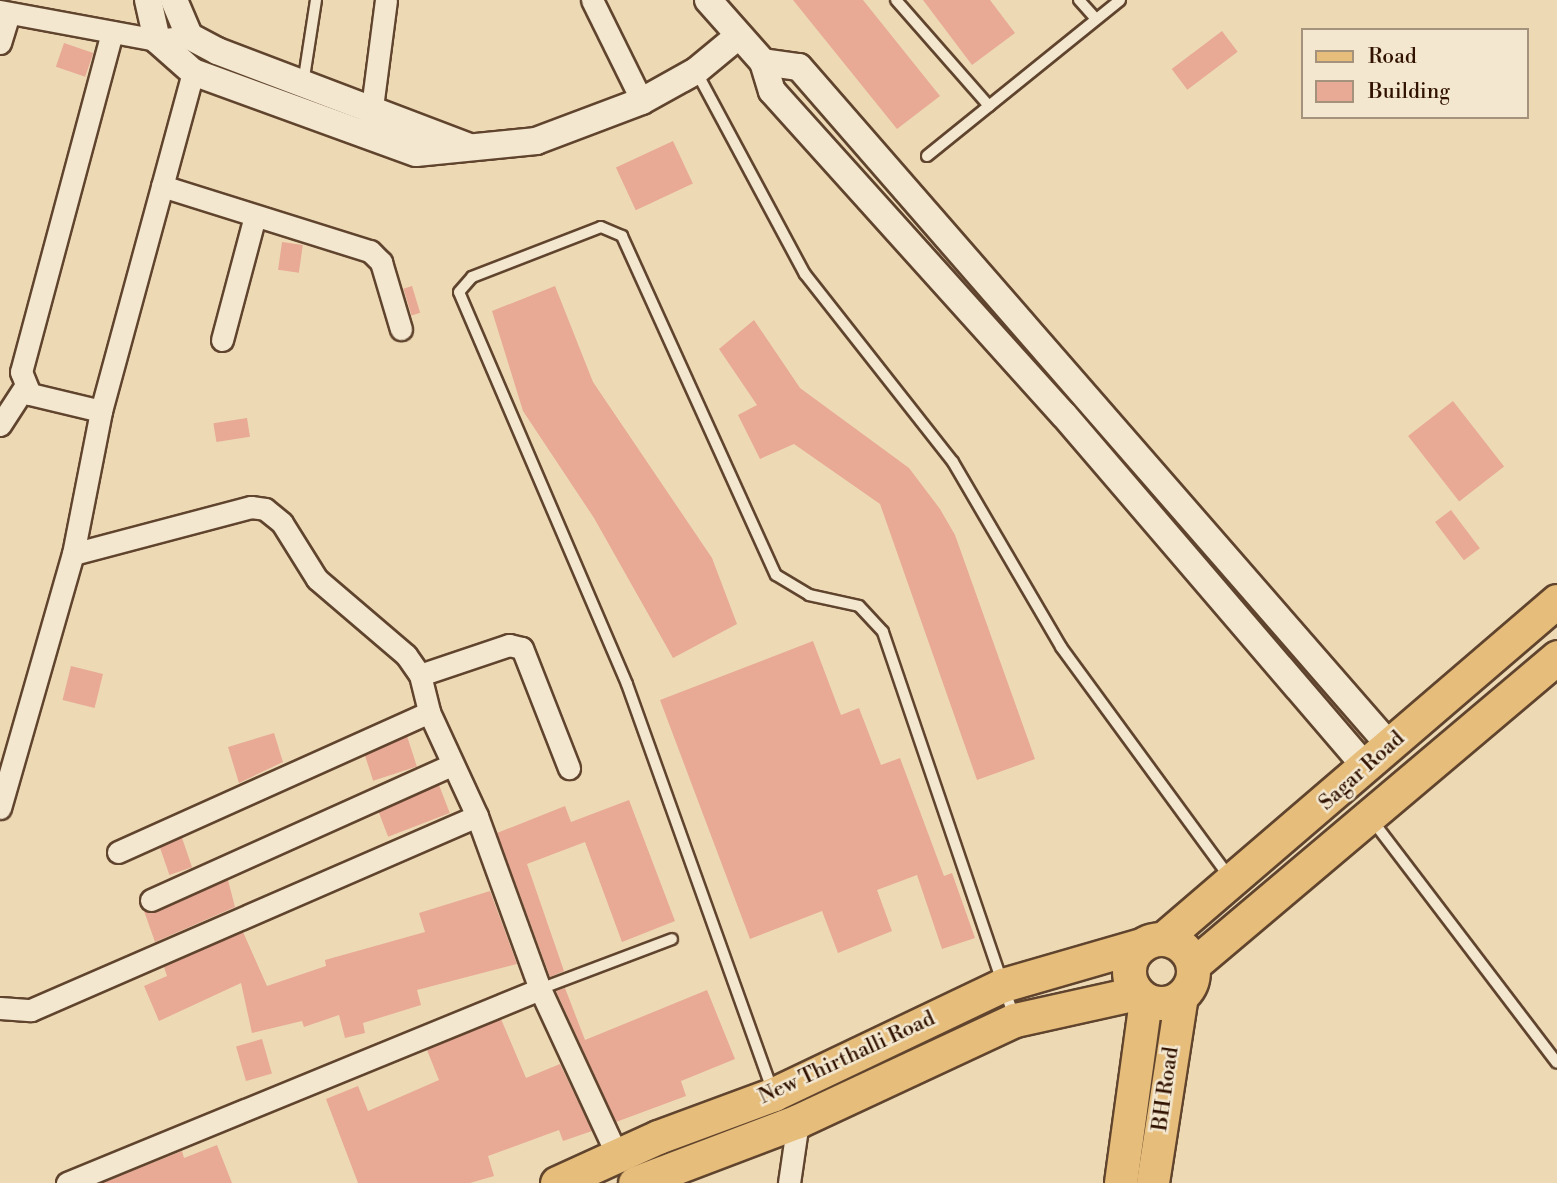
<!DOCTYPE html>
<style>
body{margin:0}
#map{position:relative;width:1557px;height:1183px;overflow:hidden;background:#eddab5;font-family:"Libre Bodoni",serif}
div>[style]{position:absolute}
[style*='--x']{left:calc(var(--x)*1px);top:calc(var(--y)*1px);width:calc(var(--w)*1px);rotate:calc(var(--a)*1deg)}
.building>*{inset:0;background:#e8a995;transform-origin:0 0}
.roads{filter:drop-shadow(2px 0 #60442e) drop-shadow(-2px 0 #60442e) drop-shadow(0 2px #60442e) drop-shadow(0 -2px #60442e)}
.service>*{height:10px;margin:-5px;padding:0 5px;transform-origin:5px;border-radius:5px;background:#f3e7cf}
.minor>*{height:21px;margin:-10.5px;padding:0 10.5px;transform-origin:10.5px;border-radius:10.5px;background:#f3e7cf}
.tertiary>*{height:26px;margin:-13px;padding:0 13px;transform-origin:13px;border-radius:13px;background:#f3e7cf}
.primary>*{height:32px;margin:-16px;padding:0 16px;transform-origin:16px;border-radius:16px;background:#e6bd7a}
.trunk>*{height:33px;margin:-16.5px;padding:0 16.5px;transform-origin:16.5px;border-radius:16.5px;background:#e6bd7a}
.trunk>.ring{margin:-16.5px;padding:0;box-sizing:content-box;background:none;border:33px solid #e6bd7a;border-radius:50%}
span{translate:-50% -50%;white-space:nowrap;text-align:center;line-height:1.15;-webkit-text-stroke:5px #f3e7cf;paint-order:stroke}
.street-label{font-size:21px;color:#311201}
.legend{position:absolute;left:1301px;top:28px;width:228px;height:91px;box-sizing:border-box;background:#f3e7cf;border:2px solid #a5927d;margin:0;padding:9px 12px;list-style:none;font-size:21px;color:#311201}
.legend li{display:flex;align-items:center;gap:14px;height:35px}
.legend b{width:35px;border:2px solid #a5927d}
</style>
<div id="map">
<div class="building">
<i style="clip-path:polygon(793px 0,863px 0,940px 96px,897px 129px)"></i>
<i style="clip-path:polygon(923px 0,990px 0,1015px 33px,972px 65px)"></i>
<i style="left:1222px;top:31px;width:26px;height:63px;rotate:53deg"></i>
<i style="left:64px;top:43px;width:31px;height:25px;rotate:19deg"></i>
<i style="left:673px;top:141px;width:47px;height:63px;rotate:65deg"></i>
<i style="left:282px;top:242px;width:21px;height:28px;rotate:8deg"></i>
<i style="left:412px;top:286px;width:28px;height:9px;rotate:73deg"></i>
<i style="clip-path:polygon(555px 286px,593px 382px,712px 558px,737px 624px,673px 658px,594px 518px,523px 411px,492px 311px)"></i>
<i style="clip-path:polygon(754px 320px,800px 388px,909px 468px,940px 509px,955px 535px,1035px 759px,977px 780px,880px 504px,794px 444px,760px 459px,738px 415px,757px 405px,719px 349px)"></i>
<i style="left:1453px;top:401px;width:83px;height:57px;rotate:52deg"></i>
<i style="left:247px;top:418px;width:19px;height:34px;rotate:81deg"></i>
<i style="left:1451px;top:510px;width:48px;height:20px;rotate:53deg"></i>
<i style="clip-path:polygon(813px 641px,841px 715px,859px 708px,881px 765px,900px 758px,944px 876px,952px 873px,975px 938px,942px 949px,917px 875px,877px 890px,892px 931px,838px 953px,822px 911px,750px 939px,660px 700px)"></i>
<i style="left:71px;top:666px;width:33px;height:35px;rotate:14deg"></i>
<i style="clip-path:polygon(274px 733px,283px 762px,239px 783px,228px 747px)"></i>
<i style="left:407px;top:736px;width:32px;height:46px;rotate:72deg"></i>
<i style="left:439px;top:785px;width:30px;height:66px;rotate:69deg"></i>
<i style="clip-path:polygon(629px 800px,675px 921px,622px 942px,585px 842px,527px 864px,564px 971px,550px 977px,497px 833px,565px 806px,571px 822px)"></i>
<i style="left:182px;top:838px;width:31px;height:24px;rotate:71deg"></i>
<i style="clip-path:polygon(228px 880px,235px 907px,155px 942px,144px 911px,156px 912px)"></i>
<i style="clip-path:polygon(490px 891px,517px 964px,417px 990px,421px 1005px,363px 1023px,365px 1033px,345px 1038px,339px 1015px,304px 1027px,302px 1021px,252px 1033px,241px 983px,159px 1021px,144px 986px,167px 976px,164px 967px,243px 932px,267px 986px,326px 966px,325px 960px,425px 932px,419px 913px)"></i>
<i style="clip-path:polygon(565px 988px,585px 1040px,707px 990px,735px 1059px,681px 1081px,686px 1096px,616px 1122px,556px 991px)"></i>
<i style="clip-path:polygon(501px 1019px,526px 1078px,560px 1064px,592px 1131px,563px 1141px,559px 1130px,488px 1156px,494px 1176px,470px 1183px,358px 1183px,326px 1099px,358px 1086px,368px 1111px,439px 1080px,427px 1050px)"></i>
<i style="left:262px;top:1039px;width:36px;height:27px;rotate:74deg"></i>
<i style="clip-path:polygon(217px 1145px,232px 1183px,102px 1183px,182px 1151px,184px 1158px)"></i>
</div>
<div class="roads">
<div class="service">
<i style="--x:896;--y:0;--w:141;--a:48.7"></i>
<i style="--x:1079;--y:0;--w:25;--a:48"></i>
<i style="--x:696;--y:71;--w:230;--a:61.8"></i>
<i style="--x:805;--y:274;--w:239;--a:51.8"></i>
<i style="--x:953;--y:462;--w:214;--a:59.7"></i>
<i style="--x:1061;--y:647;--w:286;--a:53.8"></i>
<i style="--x:303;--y:84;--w:85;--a:-81.2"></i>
<i style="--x:927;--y:156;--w:248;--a:-38.9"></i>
<i style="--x:1372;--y:820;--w:305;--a:52.7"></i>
<i style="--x:540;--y:989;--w:141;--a:-20.7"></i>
<i style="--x:773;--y:1092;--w:433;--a:-109.7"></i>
<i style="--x:627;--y:684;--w:426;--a:-113.2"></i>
<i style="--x:459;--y:292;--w:20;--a:-49"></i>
<i style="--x:472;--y:277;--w:138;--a:-21.2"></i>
<i style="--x:601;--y:227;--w:23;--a:23"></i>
<i style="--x:622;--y:236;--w:372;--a:65.6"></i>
<i style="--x:776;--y:575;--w:39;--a:31"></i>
<i style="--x:809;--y:595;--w:51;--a:12.4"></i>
<i style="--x:859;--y:606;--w:35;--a:47"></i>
<i style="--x:883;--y:632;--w:407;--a:71.2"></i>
</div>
<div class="minor">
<i style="--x:592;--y:0;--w:113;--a:63.7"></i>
<i style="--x:0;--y:11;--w:160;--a:10.5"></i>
<i style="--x:157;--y:40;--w:32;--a:-7"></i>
<i style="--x:0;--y:43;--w:31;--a:-73"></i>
<i style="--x:370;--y:123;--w:124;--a:-82.6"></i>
<i style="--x:162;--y:186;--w:218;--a:17.4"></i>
<i style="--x:370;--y:251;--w:16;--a:45"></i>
<i style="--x:381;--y:262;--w:70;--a:73.4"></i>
<i style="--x:222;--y:340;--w:128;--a:-75.1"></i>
<i style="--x:101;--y:411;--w:73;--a:-166.5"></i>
<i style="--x:30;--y:394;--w:24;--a:-112"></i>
<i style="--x:21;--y:372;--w:352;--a:-75"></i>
<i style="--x:0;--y:425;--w:44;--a:-57"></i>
<i style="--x:73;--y:554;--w:184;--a:-14.8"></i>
<i style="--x:251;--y:507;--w:14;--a:8"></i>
<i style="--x:265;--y:509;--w:22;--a:39"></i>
<i style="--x:282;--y:523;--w:66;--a:58"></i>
<i style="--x:317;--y:579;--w:117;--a:40.5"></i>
<i style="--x:406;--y:655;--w:24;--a:55"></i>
<i style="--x:420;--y:675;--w:38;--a:76"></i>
<i style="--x:429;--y:712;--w:115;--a:65.2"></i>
<i style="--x:477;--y:816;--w:184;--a:70"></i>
<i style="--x:540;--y:989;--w:183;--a:65.1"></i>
<i style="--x:420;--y:675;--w:94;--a:-18.6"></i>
<i style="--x:509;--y:645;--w:13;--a:13"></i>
<i style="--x:522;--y:648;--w:129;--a:68.6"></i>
<i style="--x:0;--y:808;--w:264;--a:-74"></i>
<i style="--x:73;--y:554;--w:146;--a:-78.9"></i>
<i style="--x:101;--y:411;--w:351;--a:-74.8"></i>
<i style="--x:118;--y:852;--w:341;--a:-24.2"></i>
<i style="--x:151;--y:900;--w:329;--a:-24.2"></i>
<i style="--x:0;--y:1008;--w:31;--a:4"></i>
<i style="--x:31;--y:1010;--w:486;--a:-23.5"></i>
<i style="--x:67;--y:1183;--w:511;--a:-22.3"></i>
<i style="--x:789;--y:1183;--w:63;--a:-81.7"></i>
</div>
<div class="tertiary">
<i style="--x:148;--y:0;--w:41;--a:77.3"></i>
<i style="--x:157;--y:40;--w:48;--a:41.6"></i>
<i style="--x:193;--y:72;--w:237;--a:20"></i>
<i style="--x:416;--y:153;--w:121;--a:-5.7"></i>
<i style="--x:536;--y:141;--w:113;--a:-20.7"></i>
<i style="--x:642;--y:101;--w:62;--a:-29.1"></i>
<i style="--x:696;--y:71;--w:53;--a:-39.7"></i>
<i style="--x:174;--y:0;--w:39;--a:67"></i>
<i style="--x:189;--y:36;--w:32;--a:28"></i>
<i style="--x:217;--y:51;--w:267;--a:20.8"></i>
<i style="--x:708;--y:0;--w:83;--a:48.4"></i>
<i style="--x:763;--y:62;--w:30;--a:73"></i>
<i style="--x:772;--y:91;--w:436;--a:48"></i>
<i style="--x:1064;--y:415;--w:464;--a:49.4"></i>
<i style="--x:763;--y:62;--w:36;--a:8"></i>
<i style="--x:799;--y:67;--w:900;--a:48.96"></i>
</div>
<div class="primary">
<i style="--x:1121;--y:1183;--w:185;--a:-82.2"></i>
<i style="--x:1153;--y:1183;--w:189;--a:-81.2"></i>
</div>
<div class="trunk">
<i class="ring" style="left:1129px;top:939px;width:31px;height:31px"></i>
<i style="--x:1163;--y:939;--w:519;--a:-40.63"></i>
<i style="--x:1193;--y:965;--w:477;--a:-40.2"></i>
<i style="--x:557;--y:1183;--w:111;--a:-24.5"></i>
<i style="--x:658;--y:1137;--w:124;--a:-20.3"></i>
<i style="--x:774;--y:1094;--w:254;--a:-25.5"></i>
<i style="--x:1003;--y:985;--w:145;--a:-16.1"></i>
<i style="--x:635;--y:1183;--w:174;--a:-20.8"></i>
<i style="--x:798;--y:1121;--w:239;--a:-25"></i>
<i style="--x:1015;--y:1020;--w:125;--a:-12.5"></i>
</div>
</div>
<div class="street-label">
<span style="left:1362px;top:771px;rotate:-42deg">Sagar Road</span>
<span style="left:847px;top:1058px;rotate:-25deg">New Thirthalli Road</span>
<span style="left:1166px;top:1089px;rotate:-82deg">BH Road</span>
</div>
<ul class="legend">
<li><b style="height:9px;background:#e6bd7a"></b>Road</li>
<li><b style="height:19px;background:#e8a995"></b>Building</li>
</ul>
</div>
